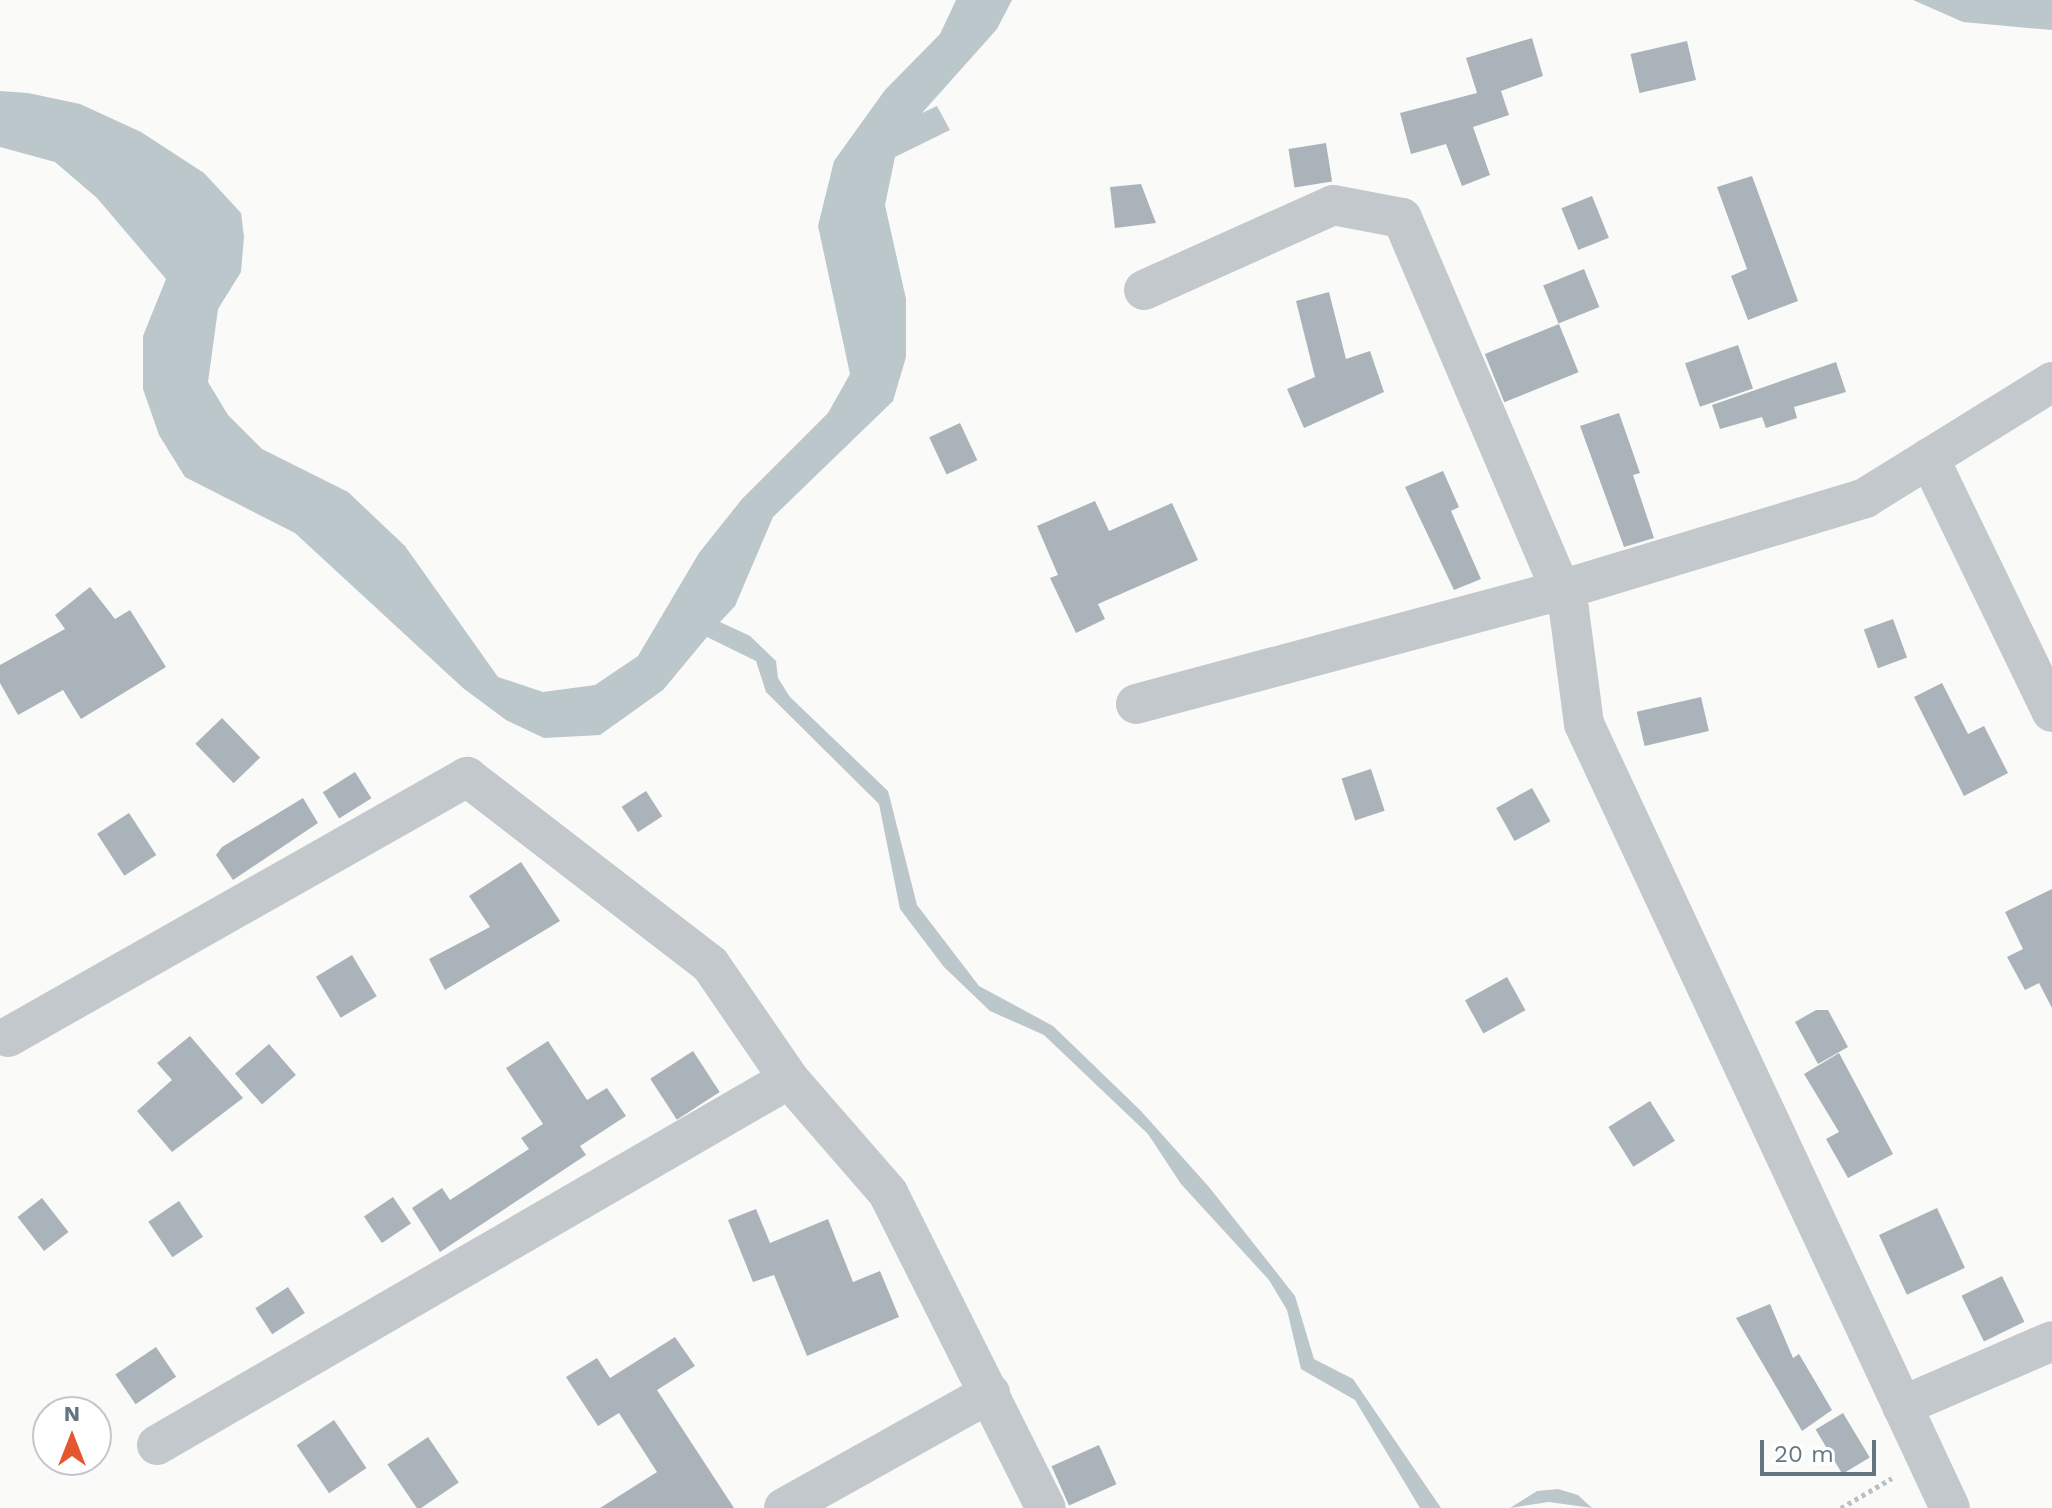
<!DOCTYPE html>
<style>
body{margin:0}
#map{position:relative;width:2052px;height:1508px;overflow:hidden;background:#fafaf8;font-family:"Work Sans",sans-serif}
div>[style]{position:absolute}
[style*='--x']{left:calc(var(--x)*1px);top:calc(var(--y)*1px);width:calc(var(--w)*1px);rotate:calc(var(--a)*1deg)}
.water>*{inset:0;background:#bbc7cb}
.building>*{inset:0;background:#aab3b9;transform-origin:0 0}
.path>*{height:5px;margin-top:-2.5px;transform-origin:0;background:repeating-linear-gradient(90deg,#bbbfc2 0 4px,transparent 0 8px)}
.street>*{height:40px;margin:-20px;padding:0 20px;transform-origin:20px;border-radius:20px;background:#c3c8cc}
span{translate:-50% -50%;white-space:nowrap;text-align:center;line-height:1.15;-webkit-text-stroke:8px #fff;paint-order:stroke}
.north{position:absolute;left:32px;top:1396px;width:80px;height:80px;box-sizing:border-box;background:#fff;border:2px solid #c1c8cd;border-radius:50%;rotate:0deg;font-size:22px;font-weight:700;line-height:32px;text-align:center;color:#657683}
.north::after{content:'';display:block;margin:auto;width:28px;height:36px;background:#e4572e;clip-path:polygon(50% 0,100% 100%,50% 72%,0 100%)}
.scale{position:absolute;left:1760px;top:1440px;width:116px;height:36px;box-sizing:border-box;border:4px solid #657683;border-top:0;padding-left:10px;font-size:24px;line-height:28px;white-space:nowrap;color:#657683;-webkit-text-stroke:6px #fff;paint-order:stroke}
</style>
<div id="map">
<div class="water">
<i style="clip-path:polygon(956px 0,1012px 0,997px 29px,922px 113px,937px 106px,950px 130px,895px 157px,885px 205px,906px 299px,906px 357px,893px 401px,773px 517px,735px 606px,720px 622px,750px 636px,776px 661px,778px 678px,790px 697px,888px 791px,917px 905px,979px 986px,1053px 1026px,1141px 1111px,1209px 1187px,1295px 1296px,1314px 1359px,1353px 1379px,1441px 1508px,1420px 1508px,1355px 1400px,1301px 1369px,1287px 1310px,1269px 1280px,1181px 1184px,1148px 1134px,1044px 1035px,990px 1011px,944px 967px,900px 909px,879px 804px,766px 692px,756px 661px,707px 637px,663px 690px,600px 735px,544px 738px,506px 720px,463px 688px,295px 533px,185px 477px,159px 435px,143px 389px,143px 336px,166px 279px,97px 198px,55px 162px,0 147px,0 91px,28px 93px,80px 104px,141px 132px,204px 173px,241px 213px,244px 237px,241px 272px,218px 309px,208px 382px,228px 415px,262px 449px,348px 492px,405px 546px,498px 677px,543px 692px,595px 685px,638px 656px,699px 553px,742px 499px,828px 413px,850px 374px,818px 226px,834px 161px,885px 90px,940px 34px)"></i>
<i style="clip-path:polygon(1913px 0,2052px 0,2052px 30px,1963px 22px)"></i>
<i style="clip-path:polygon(1558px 1489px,1578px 1495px,1592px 1508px,1549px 1502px,1510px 1508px,1537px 1491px)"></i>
</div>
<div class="building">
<i style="clip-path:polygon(1532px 38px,1543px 76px,1501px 91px,1509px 115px,1473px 127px,1490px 175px,1462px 186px,1446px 144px,1411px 154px,1400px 113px,1477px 93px,1466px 58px)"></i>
<i style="left:1687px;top:41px;width:40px;height:58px;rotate:77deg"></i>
<i style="left:1326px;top:143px;width:39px;height:38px;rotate:81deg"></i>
<i style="clip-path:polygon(1752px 176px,1798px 301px,1748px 320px,1731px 276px,1747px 269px,1717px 187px)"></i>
<i style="clip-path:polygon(1141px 184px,1156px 223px,1115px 228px,1110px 187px)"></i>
<i style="left:1592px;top:196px;width:45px;height:33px;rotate:68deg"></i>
<i style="left:1584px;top:269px;width:41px;height:44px;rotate:68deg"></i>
<i style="clip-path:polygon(1329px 292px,1346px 359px,1370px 351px,1384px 392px,1304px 428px,1287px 389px,1315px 377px,1296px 301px)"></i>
<i style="left:1559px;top:324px;width:52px;height:80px;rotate:68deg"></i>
<i style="left:1738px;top:345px;width:46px;height:56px;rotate:71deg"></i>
<i style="clip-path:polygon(1836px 362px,1846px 392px,1794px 407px,1797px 418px,1766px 428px,1762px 417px,1720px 429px,1712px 405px)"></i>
<i style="clip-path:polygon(1619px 413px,1640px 473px,1633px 475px,1654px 538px,1624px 547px,1580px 426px)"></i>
<i style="left:960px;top:423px;width:41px;height:34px;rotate:65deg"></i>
<i style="clip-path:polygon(1443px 471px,1459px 507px,1451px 511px,1481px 579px,1454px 590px,1405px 487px)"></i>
<i style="clip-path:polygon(1095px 501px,1109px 531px,1172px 503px,1198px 560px,1098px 604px,1105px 619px,1076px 633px,1050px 578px,1058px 575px,1037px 526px)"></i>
<i style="clip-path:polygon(90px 587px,115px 619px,130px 610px,166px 667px,81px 719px,63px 690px,18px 715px,0 683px,0 665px,65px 629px,55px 615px)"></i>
<i style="left:1893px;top:619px;width:41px;height:31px;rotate:70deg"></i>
<i style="clip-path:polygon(1942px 683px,1968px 734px,1984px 726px,2008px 773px,1964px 796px,1914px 697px)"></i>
<i style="left:1701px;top:697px;width:35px;height:66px;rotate:77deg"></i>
<i style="left:222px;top:718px;width:55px;height:37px;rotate:46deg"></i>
<i style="left:1371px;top:769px;width:44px;height:31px;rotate:72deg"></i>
<i style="left:355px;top:772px;width:31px;height:38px;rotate:58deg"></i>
<i style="left:1532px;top:788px;width:38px;height:41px;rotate:61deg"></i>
<i style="left:646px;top:791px;width:30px;height:29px;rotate:57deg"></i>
<i style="clip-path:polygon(303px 798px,318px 823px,233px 880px,216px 855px,222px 847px)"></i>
<i style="left:129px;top:813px;width:50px;height:38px;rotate:57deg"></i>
<i style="clip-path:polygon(521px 862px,560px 921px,445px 990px,429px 959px,490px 927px,469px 896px)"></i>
<i style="clip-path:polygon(2052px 889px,2052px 1008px,2039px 983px,2025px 990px,2007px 957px,2023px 949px,2005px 912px)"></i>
<i style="left:352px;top:955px;width:48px;height:42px;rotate:59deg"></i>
<i style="left:1507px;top:977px;width:38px;height:48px;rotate:61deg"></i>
<i style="clip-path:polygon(1816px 1010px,1828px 1010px,1848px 1047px,1818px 1064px,1795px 1022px)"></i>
<i style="clip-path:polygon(190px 1036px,243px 1098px,172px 1152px,137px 1111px,172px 1080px,157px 1063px)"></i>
<i style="clip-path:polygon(548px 1041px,587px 1100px,607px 1088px,626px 1116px,580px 1146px,586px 1155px,440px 1252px,412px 1208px,442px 1188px,450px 1200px,529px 1149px,521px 1138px,543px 1124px,506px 1068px)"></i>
<i style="left:269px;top:1044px;width:41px;height:45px;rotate:49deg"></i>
<i style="left:693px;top:1051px;width:49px;height:51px;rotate:57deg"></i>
<i style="clip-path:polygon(1839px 1053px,1893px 1154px,1848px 1178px,1826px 1139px,1839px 1132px,1804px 1074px)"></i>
<i style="left:1650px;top:1101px;width:47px;height:49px;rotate:58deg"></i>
<i style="left:393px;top:1197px;width:32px;height:35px;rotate:56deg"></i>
<i style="left:42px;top:1198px;width:43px;height:31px;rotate:52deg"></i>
<i style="left:179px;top:1201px;width:43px;height:37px;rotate:56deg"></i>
<i style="left:1937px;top:1208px;width:66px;height:64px;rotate:65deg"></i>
<i style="clip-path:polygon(756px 1209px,770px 1243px,828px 1219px,853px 1282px,880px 1271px,899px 1317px,807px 1356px,774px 1275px,753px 1282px,728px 1220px)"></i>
<i style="left:2002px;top:1276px;width:51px;height:45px;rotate:64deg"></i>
<i style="left:288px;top:1287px;width:31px;height:39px;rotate:57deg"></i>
<i style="clip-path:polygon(1770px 1304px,1793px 1358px,1799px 1354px,1832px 1410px,1802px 1431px,1736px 1318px)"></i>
<i style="clip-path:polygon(675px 1337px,695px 1366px,657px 1390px,734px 1508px,600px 1508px,657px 1472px,619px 1413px,598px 1426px,566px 1377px,597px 1358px,610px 1378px)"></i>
<i style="left:156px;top:1347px;width:36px;height:49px;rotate:56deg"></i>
<i style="left:1843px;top:1413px;width:52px;height:32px;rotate:59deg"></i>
<i style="left:334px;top:1420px;width:58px;height:45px;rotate:56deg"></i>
<i style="left:428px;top:1437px;width:55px;height:49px;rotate:56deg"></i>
<i style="left:1099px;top:1445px;width:43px;height:52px;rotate:66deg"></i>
</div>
<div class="path">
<i style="--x:1841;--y:1508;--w:59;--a:-30.5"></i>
</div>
<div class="street">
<i style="--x:1144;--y:290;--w:207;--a:-24.2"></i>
<i style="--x:1333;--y:205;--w:70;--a:10.7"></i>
<i style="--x:1402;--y:218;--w:426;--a:66.9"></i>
<i style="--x:1569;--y:610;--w:115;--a:82.5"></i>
<i style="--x:1584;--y:724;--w:865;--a:64.98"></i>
<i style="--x:1929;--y:458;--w:282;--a:64.2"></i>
<i style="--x:1136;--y:704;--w:440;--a:-15"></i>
<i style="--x:1561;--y:590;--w:318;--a:-16.8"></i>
<i style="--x:1865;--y:498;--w:220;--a:-31.8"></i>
<i style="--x:8;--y:1037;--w:528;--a:-29.53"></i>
<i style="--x:467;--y:777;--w:307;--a:37.6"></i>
<i style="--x:710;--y:964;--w:140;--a:55.5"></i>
<i style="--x:789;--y:1079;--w:151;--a:49"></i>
<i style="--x:888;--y:1193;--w:352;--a:63.4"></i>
<i style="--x:1902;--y:1406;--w:163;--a:-23.4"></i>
<i style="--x:157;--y:1445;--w:730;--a:-30.08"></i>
<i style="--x:784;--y:1508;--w:236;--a:-29.2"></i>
</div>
<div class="north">N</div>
<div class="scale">20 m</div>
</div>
